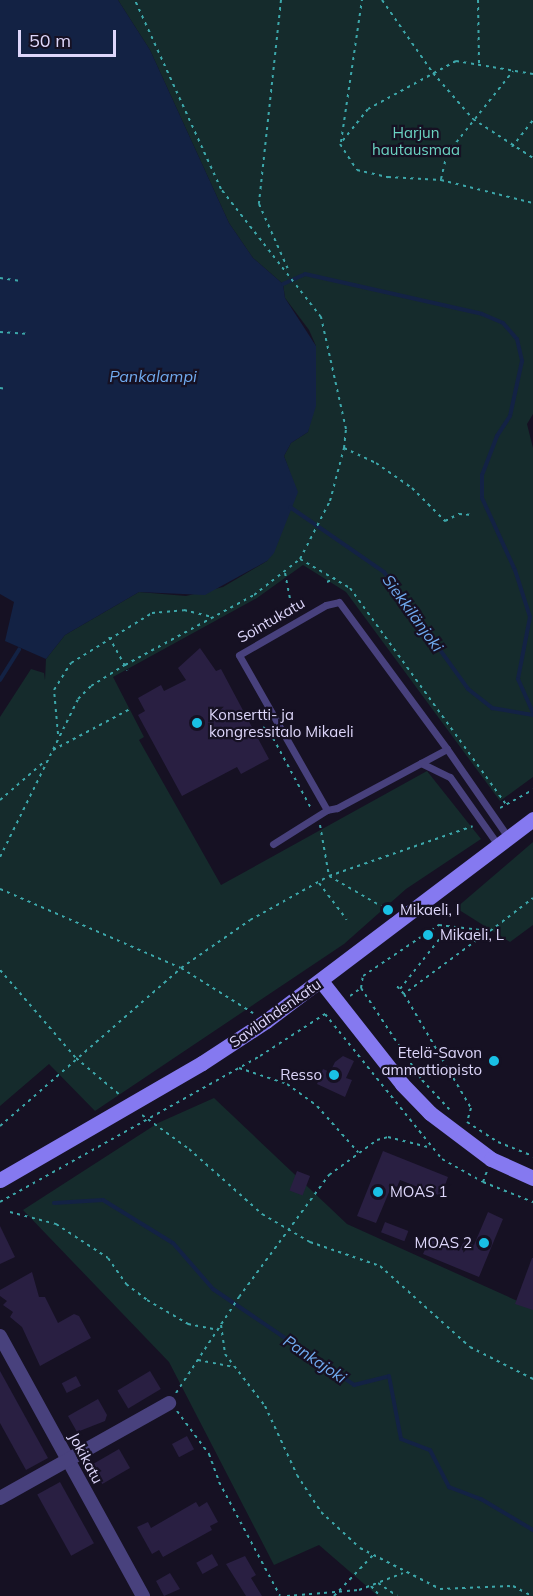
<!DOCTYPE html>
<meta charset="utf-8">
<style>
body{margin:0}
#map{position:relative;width:533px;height:1596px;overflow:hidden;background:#161123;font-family:Mulish,sans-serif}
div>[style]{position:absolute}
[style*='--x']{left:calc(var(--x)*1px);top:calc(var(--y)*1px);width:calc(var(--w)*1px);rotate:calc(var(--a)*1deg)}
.green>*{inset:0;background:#152b2c}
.water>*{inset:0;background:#132244}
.stream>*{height:4px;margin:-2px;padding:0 2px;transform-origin:2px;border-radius:2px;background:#132244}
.building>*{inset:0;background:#291f42;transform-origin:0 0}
.path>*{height:2px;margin-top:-1px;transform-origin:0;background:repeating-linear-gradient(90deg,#3ca7aa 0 3px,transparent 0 7.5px)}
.lane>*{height:7px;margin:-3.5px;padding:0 3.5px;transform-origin:3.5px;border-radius:3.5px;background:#48417d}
.street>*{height:14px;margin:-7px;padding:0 7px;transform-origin:7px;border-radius:7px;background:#48417d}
.secondary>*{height:15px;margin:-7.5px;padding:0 7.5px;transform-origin:7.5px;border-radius:7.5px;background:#8579f0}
.dots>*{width:16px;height:16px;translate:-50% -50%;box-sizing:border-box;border:3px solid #161123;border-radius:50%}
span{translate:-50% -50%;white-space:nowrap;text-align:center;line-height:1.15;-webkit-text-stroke:4.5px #161123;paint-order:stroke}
.park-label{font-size:15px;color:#6bd3c2}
.street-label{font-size:15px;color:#ded7fb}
.poi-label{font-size:15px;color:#ded7fb}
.left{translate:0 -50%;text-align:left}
.right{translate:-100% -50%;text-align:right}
.water-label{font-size:16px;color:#70aaef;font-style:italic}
.scale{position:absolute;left:18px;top:30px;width:98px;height:27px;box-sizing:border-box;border:3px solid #ded7fb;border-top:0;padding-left:8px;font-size:18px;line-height:21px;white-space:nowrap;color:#ded7fb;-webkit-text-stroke:4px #161123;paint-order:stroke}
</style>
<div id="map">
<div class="green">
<i style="clip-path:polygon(118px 0,533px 0,533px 414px,527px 424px,533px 448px,533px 777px,500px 801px,346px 592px,303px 565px,257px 598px,113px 677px,144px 737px,139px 740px,221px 885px,427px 771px,481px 839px,406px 889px,344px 944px,95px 1111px,49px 1064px,0 1106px,0 717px,31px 669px,44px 673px,45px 680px,46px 659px,65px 635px,139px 592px,186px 596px,223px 587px,267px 561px,297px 492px,284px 456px,291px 443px,308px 432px,316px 369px,316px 346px,309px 330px,285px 298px,283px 284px,253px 258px,229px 223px,150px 50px)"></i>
<i style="clip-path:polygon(533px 842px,533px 925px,510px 942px,456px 908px)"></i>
<i style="clip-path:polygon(214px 1098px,347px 1224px,533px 1308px,533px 1596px,378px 1596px,319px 1545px,274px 1565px,169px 1362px,23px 1210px,158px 1123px)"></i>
</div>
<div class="water">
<i style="clip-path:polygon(0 0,118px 0,150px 50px,229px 223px,253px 258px,283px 284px,285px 298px,316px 346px,316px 406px,308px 432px,291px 443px,284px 456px,298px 492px,274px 553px,267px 561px,205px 595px,139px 592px,65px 635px,46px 659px,5px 641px,14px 602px,0 594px)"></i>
</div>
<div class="stream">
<i style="--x:283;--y:284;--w:24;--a:-24"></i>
<i style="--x:305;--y:274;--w:181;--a:12.7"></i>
<i style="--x:482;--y:314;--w:23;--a:23"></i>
<i style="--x:503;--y:323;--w:21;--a:49"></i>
<i style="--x:517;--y:339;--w:23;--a:77"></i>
<i style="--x:522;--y:361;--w:56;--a:102.3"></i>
<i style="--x:510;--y:416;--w:24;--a:123"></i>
<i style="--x:497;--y:436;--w:42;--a:111"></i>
<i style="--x:482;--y:475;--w:23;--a:90"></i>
<i style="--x:482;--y:498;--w:79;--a:65.4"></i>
<i style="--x:515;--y:570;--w:49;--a:72.3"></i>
<i style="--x:530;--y:617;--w:63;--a:101"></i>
<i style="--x:518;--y:679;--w:37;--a:66"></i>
<i style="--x:290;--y:507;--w:114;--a:34.7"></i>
<i style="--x:384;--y:572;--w:144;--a:54.3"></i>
<i style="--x:468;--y:689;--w:31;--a:38"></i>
<i style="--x:492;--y:708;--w:42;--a:9.7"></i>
<i style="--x:0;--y:680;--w:36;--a:-58"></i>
<i style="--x:54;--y:1203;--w:49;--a:-3.5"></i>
<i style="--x:103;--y:1200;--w:82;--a:31.6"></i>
<i style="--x:173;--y:1243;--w:61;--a:49"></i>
<i style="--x:213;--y:1289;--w:171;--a:34.2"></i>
<i style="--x:354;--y:1385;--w:36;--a:-14"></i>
<i style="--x:389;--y:1376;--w:64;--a:79.2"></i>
<i style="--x:401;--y:1439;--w:31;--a:21"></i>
<i style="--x:430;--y:1450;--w:42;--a:62.8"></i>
<i style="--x:449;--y:1487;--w:34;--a:21"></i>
<i style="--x:481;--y:1499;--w:61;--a:30.8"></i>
</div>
<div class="building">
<i style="clip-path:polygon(200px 648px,216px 671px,221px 669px,269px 759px,241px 774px,237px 767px,182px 796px,138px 715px,145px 711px,138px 698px,161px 685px,164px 691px,186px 680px,178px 668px)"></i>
<i style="clip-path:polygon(343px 1056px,354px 1061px,346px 1078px,352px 1080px,345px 1097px,317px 1084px,323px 1069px,330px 1072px,335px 1062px)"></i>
<i style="clip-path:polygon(383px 1151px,448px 1177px,441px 1196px,400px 1180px,397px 1187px,392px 1185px,376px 1223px,357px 1216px)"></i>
<i style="left:297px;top:1171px;width:14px;height:21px;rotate:21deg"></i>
<i style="clip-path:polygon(488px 1212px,503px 1219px,479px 1277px,423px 1254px,430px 1239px,459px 1251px,464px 1241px,474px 1245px)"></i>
<i style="left:385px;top:1222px;width:25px;height:11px;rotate:21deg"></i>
<i style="clip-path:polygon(0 1226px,15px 1257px,0 1264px)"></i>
<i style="clip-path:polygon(532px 1258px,533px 1258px,533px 1310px,515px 1304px)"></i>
<i style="clip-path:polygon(32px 1272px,39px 1297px,45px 1297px,58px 1323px,74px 1314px,79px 1316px,91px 1338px,40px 1366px,22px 1327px,10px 1317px,13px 1312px,3px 1305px,7px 1301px,0 1296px,0 1290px)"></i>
<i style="clip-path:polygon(0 1371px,48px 1458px,26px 1470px,0 1423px)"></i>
<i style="left:150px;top:1371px;width:21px;height:38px;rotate:59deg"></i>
<i style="left:76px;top:1376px;width:11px;height:16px;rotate:63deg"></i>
<i style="clip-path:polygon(98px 1399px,107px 1415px,105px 1421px,77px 1432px,68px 1416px)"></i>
<i style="left:187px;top:1436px;width:15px;height:17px;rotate:62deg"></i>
<i style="left:119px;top:1449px;width:22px;height:32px;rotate:60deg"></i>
<i style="left:60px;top:1482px;width:70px;height:26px;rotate:61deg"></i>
<i style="clip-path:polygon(196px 1502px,199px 1507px,207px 1502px,218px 1522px,210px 1526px,212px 1530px,163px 1557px,159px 1550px,152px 1554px,137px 1527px,148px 1522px,151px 1528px)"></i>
<i style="left:212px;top:1554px;width:13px;height:18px;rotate:61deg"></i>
<i style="clip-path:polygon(245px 1556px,256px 1575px,251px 1578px,262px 1596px,246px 1596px,226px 1564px)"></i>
<i style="clip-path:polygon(170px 1573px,180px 1589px,164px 1596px,156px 1581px)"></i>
</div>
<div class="path">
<i style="--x:281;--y:0;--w:205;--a:96.2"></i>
<i style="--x:259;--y:204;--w:71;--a:66"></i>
<i style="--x:382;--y:0;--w:89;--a:55.1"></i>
<i style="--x:433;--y:73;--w:61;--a:49"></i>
<i style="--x:473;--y:119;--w:72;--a:33"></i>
<i style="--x:478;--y:0;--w:65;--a:89.1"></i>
<i style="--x:533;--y:74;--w:78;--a:-170.4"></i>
<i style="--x:456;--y:61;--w:100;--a:151.4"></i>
<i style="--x:368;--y:109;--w:45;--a:128.7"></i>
<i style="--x:340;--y:144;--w:31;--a:57"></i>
<i style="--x:357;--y:170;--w:32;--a:13"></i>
<i style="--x:388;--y:177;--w:53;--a:3.2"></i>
<i style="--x:441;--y:180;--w:95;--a:14"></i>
<i style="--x:341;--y:142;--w:144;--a:-81.6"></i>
<i style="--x:512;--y:147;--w:34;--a:-52"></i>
<i style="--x:441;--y:179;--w:26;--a:-77"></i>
<i style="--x:447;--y:154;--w:106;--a:-51.5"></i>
<i style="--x:0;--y:278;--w:21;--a:8"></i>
<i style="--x:0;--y:332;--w:26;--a:4"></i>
<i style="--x:0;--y:388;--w:7;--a:8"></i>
<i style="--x:344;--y:448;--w:35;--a:25"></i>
<i style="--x:376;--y:463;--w:44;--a:34.8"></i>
<i style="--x:412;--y:488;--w:47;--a:45"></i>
<i style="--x:445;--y:521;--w:16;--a:-27"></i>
<i style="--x:459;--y:514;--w:14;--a:4"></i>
<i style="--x:300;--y:559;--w:58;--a:30.1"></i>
<i style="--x:350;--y:588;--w:266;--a:54.2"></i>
<i style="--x:285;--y:573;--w:26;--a:79"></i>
<i style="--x:327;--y:582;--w:9;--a:-27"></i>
<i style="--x:109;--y:637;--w:38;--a:61"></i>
<i style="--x:263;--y:727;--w:10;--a:37"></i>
<i style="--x:58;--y:734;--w:44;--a:-95.2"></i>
<i style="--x:54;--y:690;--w:32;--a:-58"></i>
<i style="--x:71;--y:663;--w:95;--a:-31.7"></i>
<i style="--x:152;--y:613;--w:32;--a:-5"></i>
<i style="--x:184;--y:610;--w:30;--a:14"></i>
<i style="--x:273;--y:738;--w:82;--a:61.6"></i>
<i style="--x:53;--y:750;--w:87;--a:-28"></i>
<i style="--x:0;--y:800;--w:60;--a:-40.9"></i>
<i style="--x:500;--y:808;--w:38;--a:-29"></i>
<i style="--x:320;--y:825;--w:52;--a:80"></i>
<i style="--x:329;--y:876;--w:68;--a:30"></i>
<i style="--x:0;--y:857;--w:176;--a:-63.7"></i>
<i style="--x:78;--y:699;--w:18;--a:-45"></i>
<i style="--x:91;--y:686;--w:40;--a:-32"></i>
<i style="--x:125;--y:665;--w:147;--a:-28.5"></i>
<i style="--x:254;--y:595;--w:58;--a:-38"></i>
<i style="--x:300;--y:559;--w:65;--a:-62.7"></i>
<i style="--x:330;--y:501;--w:55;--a:-75.2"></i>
<i style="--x:344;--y:448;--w:19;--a:-84"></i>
<i style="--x:346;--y:429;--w:115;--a:-102.6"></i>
<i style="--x:321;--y:317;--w:162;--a:-128"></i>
<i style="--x:221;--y:189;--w:208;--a:-114.5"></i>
<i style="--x:319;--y:883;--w:46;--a:52.9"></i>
<i style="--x:0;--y:889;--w:197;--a:23.6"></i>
<i style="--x:181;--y:968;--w:85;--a:32"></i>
<i style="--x:490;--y:931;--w:54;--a:-37.5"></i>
<i style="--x:0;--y:970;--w:116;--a:49.2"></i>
<i style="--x:76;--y:1058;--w:57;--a:40.1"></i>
<i style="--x:361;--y:988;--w:110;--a:56.5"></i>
<i style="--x:422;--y:1080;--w:40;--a:47"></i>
<i style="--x:400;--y:989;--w:66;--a:-51.7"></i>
<i style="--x:441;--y:937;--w:13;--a:-77"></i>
<i style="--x:404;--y:994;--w:132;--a:59.6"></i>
<i style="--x:471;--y:1108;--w:15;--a:106"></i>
<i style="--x:467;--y:1122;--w:37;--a:33"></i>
<i style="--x:498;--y:1142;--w:38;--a:22"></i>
<i style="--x:350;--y:996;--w:14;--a:-36"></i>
<i style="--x:361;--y:988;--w:12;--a:-81"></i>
<i style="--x:363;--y:976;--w:92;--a:-33.9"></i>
<i style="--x:439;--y:925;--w:50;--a:6.8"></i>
<i style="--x:489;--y:931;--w:106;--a:143.5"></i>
<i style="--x:404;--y:994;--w:13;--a:-132"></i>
<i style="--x:325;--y:1014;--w:186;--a:51.1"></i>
<i style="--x:442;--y:1159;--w:47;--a:29.3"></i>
<i style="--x:483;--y:1182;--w:54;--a:21.8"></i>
<i style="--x:239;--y:1068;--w:51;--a:18.4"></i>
<i style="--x:287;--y:1084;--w:37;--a:36"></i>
<i style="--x:317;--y:1106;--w:62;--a:48.3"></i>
<i style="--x:142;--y:1115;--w:58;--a:35.9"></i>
<i style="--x:189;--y:1149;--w:98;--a:41.7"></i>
<i style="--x:262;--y:1214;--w:56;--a:30.3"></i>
<i style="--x:310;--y:1242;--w:74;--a:18.9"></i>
<i style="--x:380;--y:1266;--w:121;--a:42"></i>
<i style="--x:470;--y:1347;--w:71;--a:26.9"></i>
<i style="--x:0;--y:1126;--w:240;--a:-41.1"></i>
<i style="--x:181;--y:968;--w:84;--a:-34.8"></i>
<i style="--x:250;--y:920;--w:90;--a:-29.1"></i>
<i style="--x:329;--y:876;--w:152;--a:-19.1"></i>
<i style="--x:483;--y:1182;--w:12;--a:-70"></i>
<i style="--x:0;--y:1202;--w:298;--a:-29.3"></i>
<i style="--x:260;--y:1056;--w:81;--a:-32.9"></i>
<i style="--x:10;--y:1212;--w:48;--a:14.6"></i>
<i style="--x:56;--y:1224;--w:62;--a:33.2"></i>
<i style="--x:108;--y:1258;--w:32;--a:55"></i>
<i style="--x:126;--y:1284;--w:26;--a:37"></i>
<i style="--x:147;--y:1300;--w:48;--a:30.3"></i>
<i style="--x:188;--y:1324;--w:31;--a:11"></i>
<i style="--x:221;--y:1325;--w:29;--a:82"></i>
<i style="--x:225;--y:1354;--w:66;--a:52.4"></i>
<i style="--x:265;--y:1406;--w:76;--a:65.1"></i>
<i style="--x:297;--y:1475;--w:44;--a:57"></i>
<i style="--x:321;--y:1512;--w:53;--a:42.7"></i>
<i style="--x:360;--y:1548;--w:90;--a:27.1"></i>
<i style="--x:440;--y:1589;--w:73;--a:-2.4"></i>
<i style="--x:513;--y:1586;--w:21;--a:28"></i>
<i style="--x:198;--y:1360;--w:36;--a:11"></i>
<i style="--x:176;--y:1393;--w:115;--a:-56.7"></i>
<i style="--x:239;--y:1297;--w:152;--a:-53.6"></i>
<i style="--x:329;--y:1175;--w:59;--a:-36.1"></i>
<i style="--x:377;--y:1140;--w:11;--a:-15"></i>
<i style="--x:388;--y:1137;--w:41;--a:14"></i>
<i style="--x:177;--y:1411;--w:54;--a:53.3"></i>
<i style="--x:209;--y:1454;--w:30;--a:70"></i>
<i style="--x:219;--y:1482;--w:129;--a:61.8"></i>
<i style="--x:378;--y:1583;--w:23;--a:34"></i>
<i style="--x:371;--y:1586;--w:13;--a:48"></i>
<i style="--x:287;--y:1596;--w:72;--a:-4.8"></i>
<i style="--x:359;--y:1590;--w:47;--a:-21.1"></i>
<i style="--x:334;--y:1596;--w:57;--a:-46.4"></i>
</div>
<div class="lane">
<i style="--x:447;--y:749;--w:125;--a:151.8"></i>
<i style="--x:337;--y:808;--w:10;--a:169"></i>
<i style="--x:327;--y:810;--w:178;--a:-119.6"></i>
<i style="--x:239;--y:655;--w:100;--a:-29.9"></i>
<i style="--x:326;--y:605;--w:13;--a:-13"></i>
<i style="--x:339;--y:602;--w:182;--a:53.7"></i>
<i style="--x:447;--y:749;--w:107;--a:55.3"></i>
<i style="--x:421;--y:763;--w:32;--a:26"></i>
<i style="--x:450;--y:777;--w:83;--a:54.8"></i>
<i style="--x:273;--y:844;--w:64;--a:-32.2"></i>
</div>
<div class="street">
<i style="--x:0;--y:1336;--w:297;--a:61.2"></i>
<i style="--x:0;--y:1498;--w:194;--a:-29.3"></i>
</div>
<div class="secondary">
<i style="--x:321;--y:981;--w:131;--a:51.8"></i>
<i style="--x:402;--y:1084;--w:40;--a:46"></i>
<i style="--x:430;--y:1113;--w:76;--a:37"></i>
<i style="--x:491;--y:1159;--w:46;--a:24.3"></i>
<i style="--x:0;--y:1180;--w:233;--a:-30.1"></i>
<i style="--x:202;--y:1063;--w:77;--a:-33.3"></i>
<i style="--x:266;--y:1021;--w:335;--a:-37.1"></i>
</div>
<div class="dots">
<i style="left:197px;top:723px;background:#19c0e5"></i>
<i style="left:388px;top:910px;background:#19c0e5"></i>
<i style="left:428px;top:935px;background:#19c0e5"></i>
<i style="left:494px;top:1061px;background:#19c0e5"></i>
<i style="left:334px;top:1075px;background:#19c0e5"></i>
<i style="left:378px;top:1192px;background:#19c0e5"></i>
<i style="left:484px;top:1243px;background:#19c0e5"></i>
</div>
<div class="park-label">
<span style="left:416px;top:141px">Harjun<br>hautausmaa</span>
</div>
<div class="street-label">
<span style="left:271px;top:620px;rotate:-30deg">Sointukatu</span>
<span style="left:275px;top:1013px;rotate:-35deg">Savilahdenkatu</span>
<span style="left:86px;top:1458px;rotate:62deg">Jokikatu</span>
</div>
<div class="poi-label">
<span class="left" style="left:209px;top:723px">Konsertti- ja<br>kongressitalo Mikaeli</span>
<span class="left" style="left:400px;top:910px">Mikaeli, I</span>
<span class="left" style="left:440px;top:935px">Mikaeli, L</span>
<span class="right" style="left:482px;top:1061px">Etelä-Savon<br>ammattiopisto</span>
<span class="right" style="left:322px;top:1075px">Resso</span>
<span class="left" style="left:390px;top:1192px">MOAS 1</span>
<span class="right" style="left:472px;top:1243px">MOAS 2</span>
</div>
<div class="water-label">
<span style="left:153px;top:376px">Pankalampi</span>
<span style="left:413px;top:613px;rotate:54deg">Siekkilänjoki</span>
<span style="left:315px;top:1359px;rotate:34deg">Pankajoki</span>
</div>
<div class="scale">50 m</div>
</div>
